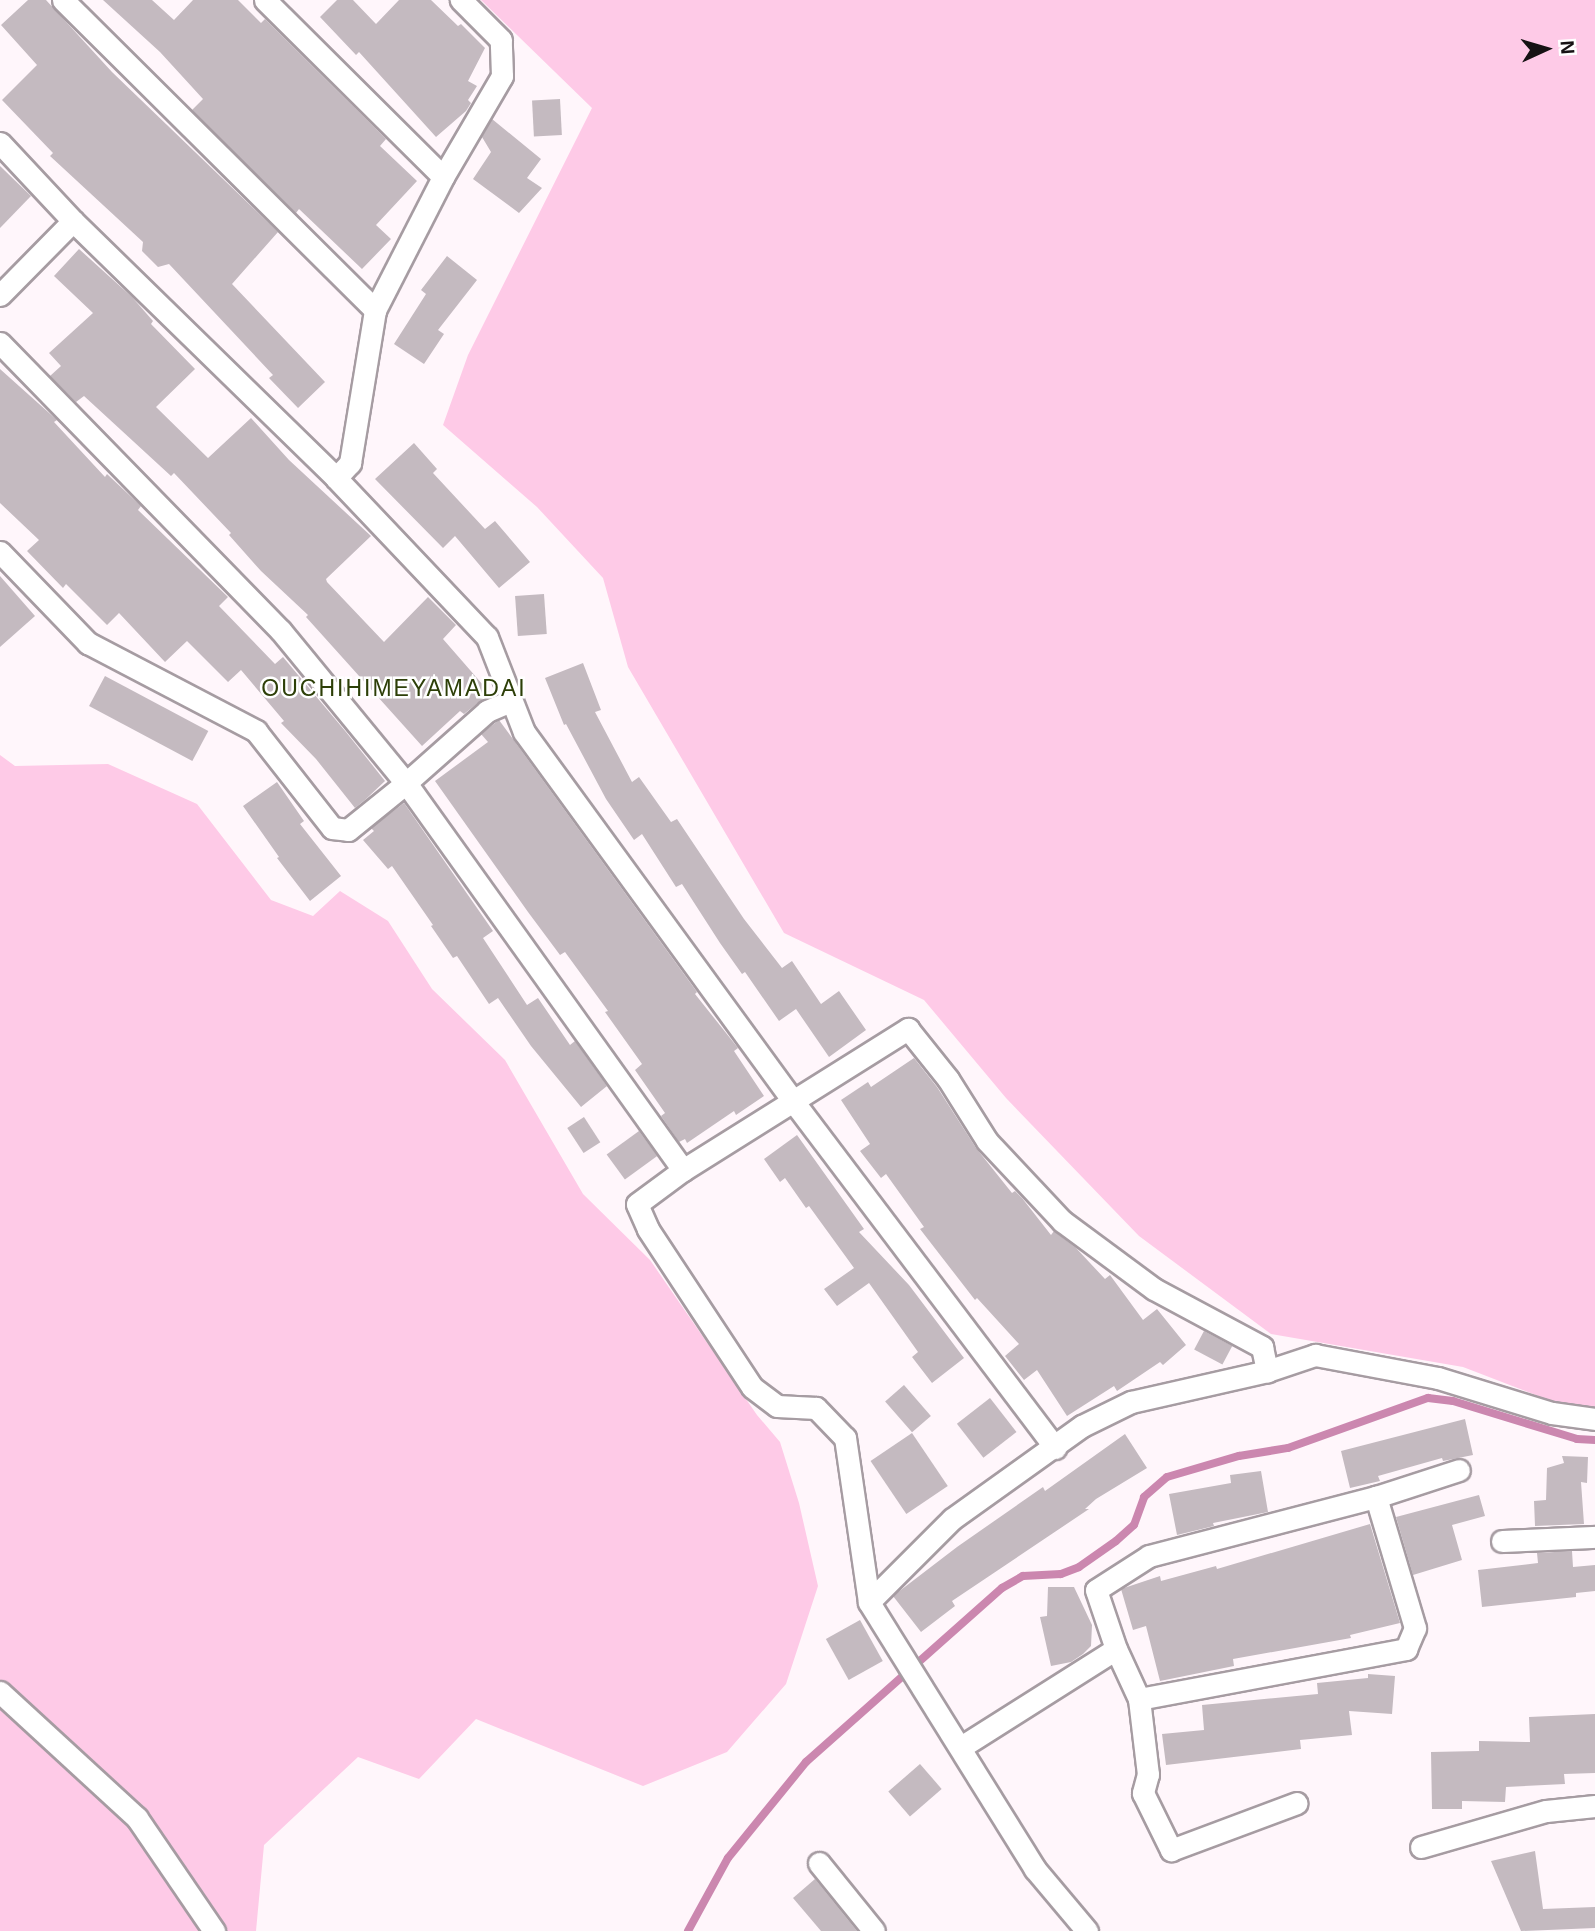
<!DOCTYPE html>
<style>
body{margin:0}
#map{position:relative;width:1595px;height:1931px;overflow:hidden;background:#fff6fb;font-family:Helvetica,sans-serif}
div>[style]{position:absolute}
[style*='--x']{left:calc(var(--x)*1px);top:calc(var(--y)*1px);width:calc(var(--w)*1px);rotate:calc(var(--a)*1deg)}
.green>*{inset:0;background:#fecae7}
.stream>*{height:8px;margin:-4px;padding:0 4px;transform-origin:4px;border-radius:4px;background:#cb87af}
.building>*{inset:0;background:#c4bac0;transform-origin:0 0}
.roads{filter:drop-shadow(2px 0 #a69ca2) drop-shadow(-2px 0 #a69ca2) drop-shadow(0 2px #a69ca2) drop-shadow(0 -2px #a69ca2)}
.minor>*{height:21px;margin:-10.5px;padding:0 10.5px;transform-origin:10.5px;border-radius:10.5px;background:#fff}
span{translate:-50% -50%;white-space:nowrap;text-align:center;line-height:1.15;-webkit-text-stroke:5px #fff;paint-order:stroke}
.quarter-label{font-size:23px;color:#2d3f08;letter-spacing:2px}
.north{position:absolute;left:1511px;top:14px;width:70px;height:70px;-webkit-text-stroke:5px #fff;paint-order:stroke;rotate:86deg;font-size:19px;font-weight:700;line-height:28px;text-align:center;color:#161214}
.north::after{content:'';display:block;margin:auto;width:24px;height:32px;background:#161214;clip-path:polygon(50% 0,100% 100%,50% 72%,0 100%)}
</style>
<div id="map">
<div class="green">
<i style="clip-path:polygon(481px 0,1595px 0,1595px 1410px,1562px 1405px,1463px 1367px,1271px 1334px,1139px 1236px,1006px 1098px,924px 1000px,784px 933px,628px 667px,603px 578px,537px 507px,443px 425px,468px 355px,592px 108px)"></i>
<i style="clip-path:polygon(0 755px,15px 766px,108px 764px,197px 804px,271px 900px,313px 916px,340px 891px,388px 921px,432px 989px,505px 1060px,583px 1194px,650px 1260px,757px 1415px,780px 1442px,799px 1503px,818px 1586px,786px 1684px,727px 1752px,643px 1786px,476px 1719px,419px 1779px,358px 1757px,264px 1845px,256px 1931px,0 1931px)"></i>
</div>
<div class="stream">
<i style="--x:688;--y:1931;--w:83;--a:-61.3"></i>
<i style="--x:728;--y:1858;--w:124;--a:-50.9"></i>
<i style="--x:806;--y:1762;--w:262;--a:-41.6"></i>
<i style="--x:1002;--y:1588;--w:24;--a:-30"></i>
<i style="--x:1023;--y:1576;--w:38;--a:-3"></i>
<i style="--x:1061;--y:1574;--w:19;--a:-21"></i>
<i style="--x:1079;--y:1567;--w:45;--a:-35.1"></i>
<i style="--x:1116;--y:1541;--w:24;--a:-42"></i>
<i style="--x:1134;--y:1525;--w:30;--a:-70"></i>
<i style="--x:1144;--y:1497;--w:30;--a:-41"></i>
<i style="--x:1167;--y:1477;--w:75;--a:-16.3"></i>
<i style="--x:1239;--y:1456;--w:50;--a:-9.3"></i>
<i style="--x:1288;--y:1448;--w:149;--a:-19.7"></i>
<i style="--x:1428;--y:1398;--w:25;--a:7"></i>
<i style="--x:1453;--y:1401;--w:130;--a:17"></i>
<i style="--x:1577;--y:1439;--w:18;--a:3"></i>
</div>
<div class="building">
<i style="clip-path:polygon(28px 0,46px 0,112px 72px,278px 232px,232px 284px,325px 382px,298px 408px,269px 378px,273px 375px,169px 264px,158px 267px,142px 251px,143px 242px,50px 156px,53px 153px,2px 100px,37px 65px,1px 25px)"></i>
<i style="clip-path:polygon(103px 0,152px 0,174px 20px,193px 0,238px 0,261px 23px,265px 19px,386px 139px,380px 146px,417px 181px,376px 225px,391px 239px,362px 269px,299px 209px,296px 213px,192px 110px,203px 99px,160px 52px)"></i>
<i style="clip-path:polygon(337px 0,353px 0,376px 24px,399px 0,431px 0,458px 26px,461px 24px,485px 48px,468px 81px,477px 86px,468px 100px,471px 103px,466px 111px,436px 137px,359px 52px,356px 55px,320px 17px)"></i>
<i style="left:560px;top:99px;width:36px;height:28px;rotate:87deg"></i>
<i style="clip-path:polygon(492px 119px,541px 159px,527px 178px,542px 188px,519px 213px,473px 179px,491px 152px,482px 137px)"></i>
<i style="clip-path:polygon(0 166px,31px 196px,0 228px)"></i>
<i style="clip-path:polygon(79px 249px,132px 297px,153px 321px,151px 324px,195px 369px,156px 407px,208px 458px,251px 418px,289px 460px,371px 536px,326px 579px,327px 582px,384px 642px,428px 597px,456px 625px,443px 639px,490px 693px,464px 714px,460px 711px,422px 746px,306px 617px,308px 615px,261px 571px,229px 535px,231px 533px,174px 473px,171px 476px,84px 396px,76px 402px,50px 376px,61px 366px,49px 353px,93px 313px,54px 276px)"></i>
<i style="clip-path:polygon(447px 256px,477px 280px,438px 330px,444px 334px,424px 364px,394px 344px,426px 294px,421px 290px)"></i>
<i style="clip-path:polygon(0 369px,57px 420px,54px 422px,105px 477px,107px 474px,141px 506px,138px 510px,228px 597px,219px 606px,275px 664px,283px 657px,346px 732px,385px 781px,366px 799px,355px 808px,316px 759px,281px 723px,284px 721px,241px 670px,228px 682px,187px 641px,165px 662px,119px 613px,107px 625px,66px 584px,63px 588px,27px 551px,39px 540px,0 503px)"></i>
<i style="clip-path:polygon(414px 443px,437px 469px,433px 473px,485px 529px,495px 521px,530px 562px,499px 588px,455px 536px,443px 548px,375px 479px)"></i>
<i style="clip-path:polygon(0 576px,35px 616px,0 647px)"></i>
<i style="left:544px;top:594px;width:40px;height:29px;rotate:86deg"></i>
<i style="clip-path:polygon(583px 663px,601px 710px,595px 712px,632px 782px,639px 777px,671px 822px,677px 819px,744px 919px,782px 968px,792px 961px,821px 1004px,839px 991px,866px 1030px,829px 1057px,796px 1009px,779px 1021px,745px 972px,742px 974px,720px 943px,682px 884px,676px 887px,642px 834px,634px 840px,606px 799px,566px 724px,564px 725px,545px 678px)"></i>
<i style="left:105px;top:676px;width:117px;height:34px;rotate:28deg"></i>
<i style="clip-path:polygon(499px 720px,697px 992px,695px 994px,738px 1048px,734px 1051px,764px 1096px,736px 1115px,734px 1111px,687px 1143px,685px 1139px,679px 1142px,661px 1116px,665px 1113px,635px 1070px,642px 1064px,605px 1012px,608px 1011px,565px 952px,560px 955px,528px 912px,435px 781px,488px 742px,481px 734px)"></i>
<i style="clip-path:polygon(277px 782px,304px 821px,300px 824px,341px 876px,310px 901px,277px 858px,279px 857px,243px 806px)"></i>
<i style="clip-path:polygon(404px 803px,493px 931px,483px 938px,527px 1005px,538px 998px,570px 1045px,575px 1041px,607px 1086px,581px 1107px,531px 1046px,498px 998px,489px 1004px,457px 956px,453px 958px,431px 926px,433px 925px,392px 866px,388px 869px,363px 840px,374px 831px,371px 828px)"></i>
<i style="clip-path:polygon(914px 1058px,937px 1087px,976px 1148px,1012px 1193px,1015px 1191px,1022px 1198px,1051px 1235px,1054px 1231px,1076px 1248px,1105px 1279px,1110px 1275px,1143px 1320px,1157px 1309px,1186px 1345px,1163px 1365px,1160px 1362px,1117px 1391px,1114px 1386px,1067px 1416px,1037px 1370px,1024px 1380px,1005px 1356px,1019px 1344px,977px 1298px,975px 1300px,920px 1229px,924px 1227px,886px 1174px,881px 1178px,860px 1151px,870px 1144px,841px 1100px,868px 1082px,871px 1087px)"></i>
<i style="left:584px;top:1117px;width:30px;height:20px;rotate:57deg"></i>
<i style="left:639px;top:1131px;width:31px;height:40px;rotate:54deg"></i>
<i style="clip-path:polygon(797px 1135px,864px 1229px,859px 1232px,909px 1285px,964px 1358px,932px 1383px,912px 1357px,918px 1352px,869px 1283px,837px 1306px,824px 1289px,854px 1268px,809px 1206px,806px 1208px,785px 1178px,780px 1182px,764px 1159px)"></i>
<i style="left:1204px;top:1331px;width:32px;height:21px;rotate:28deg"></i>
<i style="left:904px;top:1385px;width:41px;height:25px;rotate:49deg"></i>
<i style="left:990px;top:1398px;width:43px;height:42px;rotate:52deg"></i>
<i style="clip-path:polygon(1465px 1419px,1473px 1455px,1443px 1461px,1442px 1458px,1378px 1476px,1380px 1481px,1350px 1488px,1341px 1451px)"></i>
<i style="left:912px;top:1433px;width:64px;height:50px;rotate:56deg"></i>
<i style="clip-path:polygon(1125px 1434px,1147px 1468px,1096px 1499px,1085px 1509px,1089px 1509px,952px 1601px,955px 1606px,921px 1632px,893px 1596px,957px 1547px,1043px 1487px,1045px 1491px)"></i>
<i style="clip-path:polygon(1562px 1456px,1588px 1457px,1587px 1483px,1581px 1482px,1584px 1524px,1535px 1526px,1534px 1501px,1546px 1500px,1547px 1468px,1564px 1463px)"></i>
<i style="clip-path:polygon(1261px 1471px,1268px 1512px,1213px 1523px,1214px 1526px,1177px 1535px,1169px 1494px,1231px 1483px,1230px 1475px)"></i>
<i style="clip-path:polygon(1479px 1495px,1485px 1516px,1452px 1525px,1462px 1560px,1413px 1575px,1396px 1517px)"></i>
<i style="clip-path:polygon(1370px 1524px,1400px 1623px,1350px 1635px,1351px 1638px,1233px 1659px,1234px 1666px,1160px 1681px,1146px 1626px,1133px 1630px,1121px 1589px,1160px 1576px,1161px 1581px,1216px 1566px,1217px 1569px)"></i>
<i style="clip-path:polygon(1572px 1551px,1573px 1567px,1595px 1565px,1595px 1591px,1576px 1593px,1576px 1597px,1482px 1607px,1478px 1570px,1538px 1563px,1537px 1553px)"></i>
<i style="clip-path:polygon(1048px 1587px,1074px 1587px,1092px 1625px,1091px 1646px,1083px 1654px,1071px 1662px,1051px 1666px,1040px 1617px,1047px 1616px)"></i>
<i style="left:860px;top:1620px;width:47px;height:39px;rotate:61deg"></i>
<i style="clip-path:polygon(1368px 1674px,1395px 1676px,1392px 1714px,1349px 1711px,1352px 1735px,1300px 1740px,1301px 1749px,1166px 1765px,1162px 1734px,1204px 1730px,1202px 1705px,1318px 1694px,1317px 1683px,1368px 1678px)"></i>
<i style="clip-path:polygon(1595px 1714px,1595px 1773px,1564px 1774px,1565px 1784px,1506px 1787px,1505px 1802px,1462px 1801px,1462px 1809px,1432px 1809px,1431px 1752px,1479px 1751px,1479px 1741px,1530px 1742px,1529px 1717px)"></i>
<i style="left:920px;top:1764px;width:33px;height:42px;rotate:49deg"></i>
<i style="clip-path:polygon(1535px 1851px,1543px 1909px,1595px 1907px,1595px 1928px,1521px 1931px,1491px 1861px)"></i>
<i style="clip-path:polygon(815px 1879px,857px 1931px,821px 1931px,793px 1898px)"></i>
</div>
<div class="roads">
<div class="minor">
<i style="--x:63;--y:0;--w:440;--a:44.8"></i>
<i style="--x:265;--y:0;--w:251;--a:44.8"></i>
<i style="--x:0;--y:143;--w:107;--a:46.9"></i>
<i style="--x:0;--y:295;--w:104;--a:-45.4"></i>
<i style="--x:73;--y:221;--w:368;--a:44.3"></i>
<i style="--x:336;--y:478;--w:219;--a:46.5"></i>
<i style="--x:487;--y:637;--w:102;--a:68.7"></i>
<i style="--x:524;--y:732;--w:457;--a:53.9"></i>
<i style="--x:793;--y:1101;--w:435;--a:52.9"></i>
<i style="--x:0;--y:343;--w:402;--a:45.7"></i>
<i style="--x:281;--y:631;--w:197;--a:50.6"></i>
<i style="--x:406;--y:783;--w:476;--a:54.4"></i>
<i style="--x:336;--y:478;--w:21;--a:-47"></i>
<i style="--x:350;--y:463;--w:155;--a:-80.7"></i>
<i style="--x:375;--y:310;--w:149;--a:-62.9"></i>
<i style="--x:443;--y:177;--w:117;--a:-59.7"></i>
<i style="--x:502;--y:76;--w:36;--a:-92"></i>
<i style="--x:501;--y:40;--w:57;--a:-135"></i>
<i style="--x:0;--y:552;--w:127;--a:46"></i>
<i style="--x:88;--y:643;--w:190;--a:27.6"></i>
<i style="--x:256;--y:731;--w:123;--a:51.9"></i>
<i style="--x:332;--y:828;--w:16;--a:7"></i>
<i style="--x:348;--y:830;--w:75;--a:-39"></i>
<i style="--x:406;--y:783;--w:108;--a:-41.6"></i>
<i style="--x:487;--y:711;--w:26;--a:-23"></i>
<i style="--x:1502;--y:1541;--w:93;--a:-2.5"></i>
<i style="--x:869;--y:1602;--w:117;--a:-45"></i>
<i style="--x:952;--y:1519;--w:160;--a:-35.6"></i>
<i style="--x:1082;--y:1426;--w:55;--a:-26.1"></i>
<i style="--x:1131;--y:1402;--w:139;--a:-12.8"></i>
<i style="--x:1267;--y:1371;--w:51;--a:-18.4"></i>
<i style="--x:1315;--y:1355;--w:125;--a:10.6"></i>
<i style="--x:1438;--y:1378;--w:119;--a:17.1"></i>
<i style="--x:1552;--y:1413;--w:43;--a:7.9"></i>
<i style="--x:1116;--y:1649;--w:55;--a:65.3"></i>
<i style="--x:1139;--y:1699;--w:76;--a:83.2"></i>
<i style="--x:1148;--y:1774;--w:20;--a:105"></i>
<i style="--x:1143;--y:1793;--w:64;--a:63.8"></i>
<i style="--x:1171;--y:1850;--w:134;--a:-20.5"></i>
<i style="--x:0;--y:1692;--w:186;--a:42.6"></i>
<i style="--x:137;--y:1818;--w:137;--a:55.7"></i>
<i style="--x:1139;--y:1699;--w:272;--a:-10.6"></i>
<i style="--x:1406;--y:1649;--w:23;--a:-67"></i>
<i style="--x:1415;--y:1628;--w:137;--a:-106.6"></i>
<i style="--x:961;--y:1747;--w:183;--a:-32.3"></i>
<i style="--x:1116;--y:1649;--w:62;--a:-108.7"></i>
<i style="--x:1096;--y:1590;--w:63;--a:-32.7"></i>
<i style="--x:1149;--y:1556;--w:235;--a:-14.6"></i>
<i style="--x:1376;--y:1497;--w:87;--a:-18"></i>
<i style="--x:1421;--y:1847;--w:130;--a:-16.1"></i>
<i style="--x:1546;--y:1811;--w:49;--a:-5.8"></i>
<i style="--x:819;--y:1863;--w:87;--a:51"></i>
<i style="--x:1087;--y:1931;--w:81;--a:-130"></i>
<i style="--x:1035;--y:1869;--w:314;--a:-121.9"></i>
<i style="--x:869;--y:1602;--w:166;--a:-98.3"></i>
<i style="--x:845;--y:1438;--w:42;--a:-134"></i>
<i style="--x:816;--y:1408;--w:39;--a:-177"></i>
<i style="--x:777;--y:1406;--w:31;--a:-143"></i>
<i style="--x:752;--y:1387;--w:189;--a:-123.4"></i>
<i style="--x:648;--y:1229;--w:27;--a:-114"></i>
<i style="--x:637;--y:1204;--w:57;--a:-36.5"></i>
<i style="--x:683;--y:1170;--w:266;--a:-32.1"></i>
<i style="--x:908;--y:1029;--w:64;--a:51.3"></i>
<i style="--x:948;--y:1079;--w:73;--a:57.8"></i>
<i style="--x:987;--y:1141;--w:110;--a:46.8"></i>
<i style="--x:1062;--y:1221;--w:114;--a:36.5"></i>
<i style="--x:1154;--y:1289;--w:123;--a:28.2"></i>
<i style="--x:1262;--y:1347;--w:25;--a:78"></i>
</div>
</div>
<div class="quarter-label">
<span style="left:394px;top:688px">OUCHIHIMEYAMADAI</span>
</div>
<div class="north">N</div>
</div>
